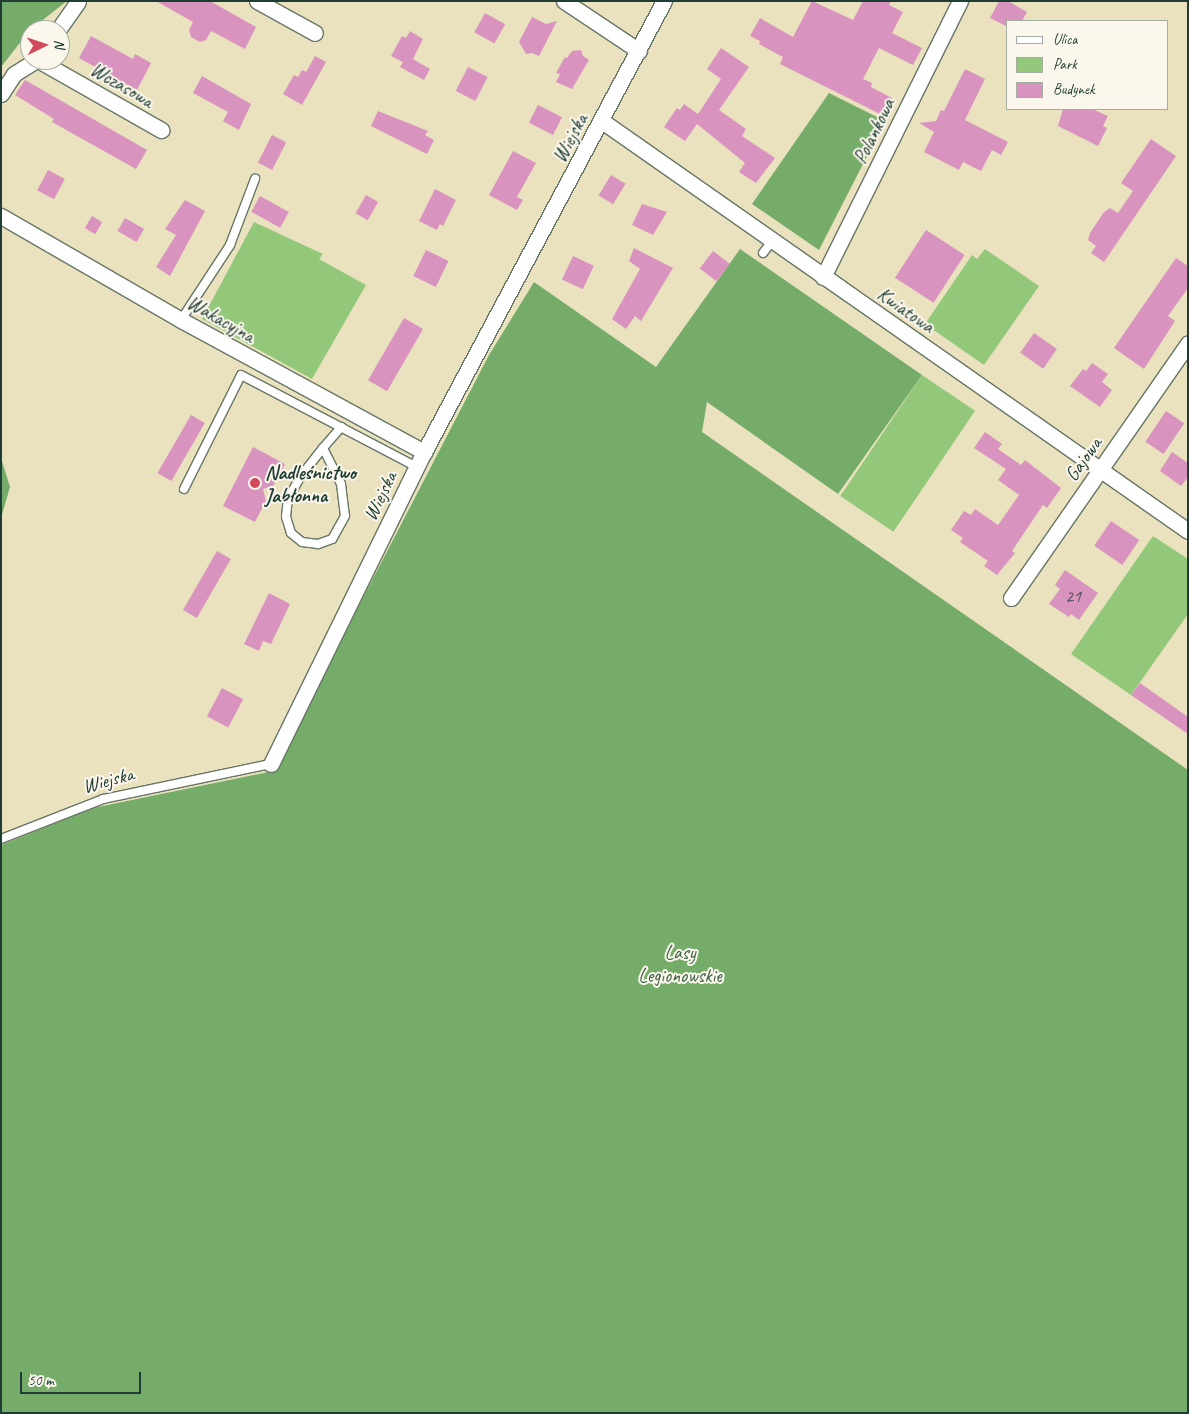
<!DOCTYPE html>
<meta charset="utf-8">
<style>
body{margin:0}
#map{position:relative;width:1189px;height:1414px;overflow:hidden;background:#eae1be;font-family:Caveat,sans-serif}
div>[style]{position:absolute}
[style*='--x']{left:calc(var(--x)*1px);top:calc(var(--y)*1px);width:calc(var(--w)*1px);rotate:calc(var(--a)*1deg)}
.green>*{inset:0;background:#93c87a;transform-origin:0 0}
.forest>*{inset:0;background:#76ac6a}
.building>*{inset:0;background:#d894be;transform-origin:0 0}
.roads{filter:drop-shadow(1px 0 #667664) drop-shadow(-1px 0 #667664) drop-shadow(0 1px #667664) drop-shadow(0 -1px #667664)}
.service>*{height:8px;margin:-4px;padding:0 4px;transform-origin:4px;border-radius:4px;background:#fff}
.minor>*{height:15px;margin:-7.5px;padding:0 7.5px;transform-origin:7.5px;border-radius:7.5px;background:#fff}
.dots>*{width:14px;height:14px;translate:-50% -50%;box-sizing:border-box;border:2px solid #fbf7ec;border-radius:50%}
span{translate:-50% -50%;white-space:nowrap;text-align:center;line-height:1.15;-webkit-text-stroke:4px #fbf7ec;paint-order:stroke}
.number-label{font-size:18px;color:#4d5356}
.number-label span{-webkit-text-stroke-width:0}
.street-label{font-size:20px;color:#1f3d34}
.poi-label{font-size:20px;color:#1f3d34;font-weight:700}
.left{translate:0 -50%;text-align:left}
.park-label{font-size:20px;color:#3c6046}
.frame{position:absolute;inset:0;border:2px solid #1f3d34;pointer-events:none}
.legend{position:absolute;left:1006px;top:20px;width:162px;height:90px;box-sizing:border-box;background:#fbf7ec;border:1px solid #a3ada2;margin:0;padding:6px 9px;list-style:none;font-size:15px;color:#1f3d34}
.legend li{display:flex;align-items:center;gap:10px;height:25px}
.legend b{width:25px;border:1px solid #a3ada2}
.north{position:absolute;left:20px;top:20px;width:50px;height:50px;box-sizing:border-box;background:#fbf7ec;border:1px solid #a3ada2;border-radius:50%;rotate:86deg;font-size:14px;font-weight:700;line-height:20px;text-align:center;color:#1f3d34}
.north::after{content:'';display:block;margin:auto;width:18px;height:22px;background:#d1495b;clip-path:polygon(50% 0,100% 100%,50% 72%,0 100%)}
.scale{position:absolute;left:20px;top:1372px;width:121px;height:22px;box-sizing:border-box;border:2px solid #1f3d34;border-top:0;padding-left:6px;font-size:15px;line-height:18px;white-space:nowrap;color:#1f3d34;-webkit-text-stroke:4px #fbf7ec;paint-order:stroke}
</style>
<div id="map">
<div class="green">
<i style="clip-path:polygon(254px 222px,323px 254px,319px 259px,366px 285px,312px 379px,202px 319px)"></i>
<i style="clip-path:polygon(985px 249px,1039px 286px,984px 365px,925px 324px,972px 255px,977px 259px)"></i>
<i style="left:922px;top:375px;width:64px;height:146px;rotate:34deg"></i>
<i style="clip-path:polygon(1153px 536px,1188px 559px,1188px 614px,1131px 695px,1071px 654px)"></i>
</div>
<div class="forest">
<i style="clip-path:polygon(1px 1px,67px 1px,30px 30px,1px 67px)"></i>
<i style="clip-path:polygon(829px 93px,885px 121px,819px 250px,752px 204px)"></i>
<i style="clip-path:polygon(740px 249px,922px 375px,838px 494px,707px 402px,702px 432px,1188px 770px,1188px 1413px,1px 1413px,1px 845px,93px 808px,273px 771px,489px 355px,534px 282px,656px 367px)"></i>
<i style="clip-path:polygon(1px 458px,10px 487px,1px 518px)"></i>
</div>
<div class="building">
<i style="clip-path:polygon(156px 1px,210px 1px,256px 27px,245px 49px,211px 31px,206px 40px,200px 42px,191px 37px,189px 30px,193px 22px)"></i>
<i style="clip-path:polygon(812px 1px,853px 20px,863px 1px,891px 1px,889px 5px,903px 12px,892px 33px,922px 48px,913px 65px,879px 48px,863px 79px,872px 83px,871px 87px,892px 98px,884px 116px,780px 64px,783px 57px,759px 44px,760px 41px,750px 36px,760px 18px,793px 37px)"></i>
<i style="clip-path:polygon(999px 1px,1008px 1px,1027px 12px,1022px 21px,1008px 21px,1008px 27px,990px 18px)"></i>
<i style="left:485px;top:13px;width:23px;height:22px;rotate:29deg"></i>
<i style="clip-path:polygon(532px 17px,546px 24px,557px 21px,539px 56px,532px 53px,526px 54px,519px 42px)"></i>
<i style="clip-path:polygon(410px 31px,423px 39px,413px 59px,430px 69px,424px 80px,400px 67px,403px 62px,391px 56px,402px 36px,406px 38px)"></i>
<i style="clip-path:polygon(91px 36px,133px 59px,135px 54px,151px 63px,137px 90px,79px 58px)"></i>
<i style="clip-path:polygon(721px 48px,749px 67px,719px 110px,746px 129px,742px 136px,775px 158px,756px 183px,739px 172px,745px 163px,697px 124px,685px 141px,664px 127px,677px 108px,680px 110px,684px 104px,698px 114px,721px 79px,707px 69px)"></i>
<i style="clip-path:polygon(581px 50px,583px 56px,589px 60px,572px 89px,556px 82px,560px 74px,556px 73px,565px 57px,567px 58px,572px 51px)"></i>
<i style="clip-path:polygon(315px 56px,326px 62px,302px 105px,283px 94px,294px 75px,298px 77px,302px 70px,306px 72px)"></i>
<i style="left:468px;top:67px;width:22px;height:27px;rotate:27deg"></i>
<i style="clip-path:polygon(965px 69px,985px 79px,965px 120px,1008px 142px,1001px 155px,992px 150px,981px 171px,963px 162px,959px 170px,924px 152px,934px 132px,919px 123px,936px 121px,941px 110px,944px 111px)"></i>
<i style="clip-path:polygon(202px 76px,251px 104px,239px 130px,223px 121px,228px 112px,193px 93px)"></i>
<i style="clip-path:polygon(25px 80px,147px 150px,136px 169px,52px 122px,54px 119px,15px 95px)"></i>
<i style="left:538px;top:105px;width:27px;height:20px;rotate:27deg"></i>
<i style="clip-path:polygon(1063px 109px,1092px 109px,1108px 116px,1103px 126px,1107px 128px,1098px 146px,1058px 126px)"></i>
<i style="clip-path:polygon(378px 111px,428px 131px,425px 135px,434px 140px,427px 154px,371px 126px)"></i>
<i style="left:272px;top:135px;width:16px;height:31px;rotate:27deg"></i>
<i style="clip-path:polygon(1151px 139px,1176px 156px,1104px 262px,1091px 253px,1096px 246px,1088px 240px,1090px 233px,1104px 212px,1110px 208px,1118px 213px,1133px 191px,1121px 183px)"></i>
<i style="clip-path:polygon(513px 151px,536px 163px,517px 197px,523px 200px,517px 210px,489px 195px)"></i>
<i style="left:48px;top:170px;width:19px;height:23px;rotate:28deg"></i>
<i style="left:611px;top:175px;width:17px;height:24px;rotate:31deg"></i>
<i style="clip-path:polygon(435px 189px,456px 200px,443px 226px,440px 224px,437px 230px,419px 221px)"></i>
<i style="left:366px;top:195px;width:14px;height:21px;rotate:30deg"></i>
<i style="left:260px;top:196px;width:33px;height:18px;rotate:29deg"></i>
<i style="clip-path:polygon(185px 200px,205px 211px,170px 276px,156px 267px,176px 235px,165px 229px)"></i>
<i style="clip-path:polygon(642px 204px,667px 212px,653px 235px,632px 225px)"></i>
<i style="left:92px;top:216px;width:12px;height:14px;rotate:31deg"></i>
<i style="left:125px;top:218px;width:22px;height:15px;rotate:30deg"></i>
<i style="left:926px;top:230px;width:46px;height:57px;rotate:33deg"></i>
<i style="clip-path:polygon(634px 248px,673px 268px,641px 321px,635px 316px,626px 329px,612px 319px,640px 269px,629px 261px)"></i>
<i style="left:426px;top:250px;width:25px;height:29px;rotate:26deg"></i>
<i style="left:713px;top:251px;width:21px;height:22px;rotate:37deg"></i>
<i style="left:573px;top:256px;width:23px;height:26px;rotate:25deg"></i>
<i style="clip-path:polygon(1176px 258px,1188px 266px,1188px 288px,1168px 316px,1175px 321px,1144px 369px,1114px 348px)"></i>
<i style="left:404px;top:318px;width:22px;height:72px;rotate:30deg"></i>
<i style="left:1034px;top:333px;width:28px;height:24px;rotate:35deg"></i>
<i style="clip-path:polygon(1092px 363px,1108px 374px,1102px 382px,1112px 390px,1100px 407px,1070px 386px,1083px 369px,1086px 371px)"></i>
<i style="left:1166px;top:411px;width:22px;height:37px;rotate:34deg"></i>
<i style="left:191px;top:415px;width:16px;height:67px;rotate:30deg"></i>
<i style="clip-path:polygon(985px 432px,1002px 444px,998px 449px,1021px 465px,1025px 460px,1061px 488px,1047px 508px,1043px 505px,1012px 551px,1015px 553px,997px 575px,984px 566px,988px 561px,960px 542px,963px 538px,951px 530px,964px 511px,971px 515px,975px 509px,998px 525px,1019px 495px,998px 480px,1006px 469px,974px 448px)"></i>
<i style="clip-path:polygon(253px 447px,285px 464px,274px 485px,263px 489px,266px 501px,255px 522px,223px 506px)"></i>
<i style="clip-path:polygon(1172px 452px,1188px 463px,1188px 477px,1181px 486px,1160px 471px)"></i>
<i style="left:1111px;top:521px;width:34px;height:30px;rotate:34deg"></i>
<i style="left:217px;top:551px;width:16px;height:68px;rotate:30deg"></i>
<i style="clip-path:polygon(1065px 570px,1098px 593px,1079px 620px,1071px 614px,1069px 617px,1049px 604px,1060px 589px,1055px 585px)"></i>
<i style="clip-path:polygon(269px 593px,290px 604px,271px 644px,263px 641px,259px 651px,244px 644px)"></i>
<i style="clip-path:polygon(1140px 683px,1188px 717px,1188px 734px,1131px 695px)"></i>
<i style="left:222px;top:688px;width:24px;height:32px;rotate:28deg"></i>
</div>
<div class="roads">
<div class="service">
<i style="--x:763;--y:253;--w:15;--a:-53"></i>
<i style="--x:181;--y:320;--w:90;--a:-56.8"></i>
<i style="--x:230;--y:245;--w:71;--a:-69.3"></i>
<i style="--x:323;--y:448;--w:40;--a:63.4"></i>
<i style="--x:341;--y:484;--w:32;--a:83"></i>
<i style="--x:345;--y:516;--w:26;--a:119"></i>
<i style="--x:332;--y:539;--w:15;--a:160"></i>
<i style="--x:318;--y:544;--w:16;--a:-173"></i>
<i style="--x:302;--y:542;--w:14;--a:-141"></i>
<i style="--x:291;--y:533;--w:17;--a:-107"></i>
<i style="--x:286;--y:517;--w:18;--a:-84"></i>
<i style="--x:288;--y:499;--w:26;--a:-61"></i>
<i style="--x:301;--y:476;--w:36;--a:-52"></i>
<i style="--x:323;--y:448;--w:28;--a:-49"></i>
<i style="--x:184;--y:489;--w:127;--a:-63.4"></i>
<i style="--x:241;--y:375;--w:199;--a:27.6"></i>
<i style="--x:1;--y:839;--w:110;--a:-21.4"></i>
<i style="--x:103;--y:799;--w:172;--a:-11.8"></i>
</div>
<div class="minor">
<i style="--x:257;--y:1;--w:66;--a:28.9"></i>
<i style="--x:564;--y:1;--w:90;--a:33.7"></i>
<i style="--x:58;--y:30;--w:35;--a:-55"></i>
<i style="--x:38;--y:60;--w:142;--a:29.6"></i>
<i style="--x:1;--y:94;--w:24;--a:-57"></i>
<i style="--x:14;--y:74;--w:26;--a:-32"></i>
<i style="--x:602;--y:121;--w:715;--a:34.98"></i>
<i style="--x:1;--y:216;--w:208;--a:30"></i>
<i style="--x:181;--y:320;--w:277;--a:28.5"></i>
<i style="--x:823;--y:277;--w:308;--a:-63.6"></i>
<i style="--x:1011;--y:598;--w:310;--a:-55.2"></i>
<i style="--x:271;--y:764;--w:347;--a:-63.9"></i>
<i style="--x:424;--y:452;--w:511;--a:-61.98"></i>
</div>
</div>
<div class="dots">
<i style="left:255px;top:483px;background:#d1495b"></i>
</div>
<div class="number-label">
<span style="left:1073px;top:596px">21</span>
</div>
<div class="street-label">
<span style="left:122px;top:85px;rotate:30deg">Wczasowa</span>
<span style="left:874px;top:131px;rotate:-64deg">Polankowa</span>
<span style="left:570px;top:138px;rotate:-63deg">Wiejska</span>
<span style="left:906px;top:310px;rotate:35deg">Kwiatowa</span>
<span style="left:221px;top:319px;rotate:29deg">Wakacyjna</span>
<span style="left:1083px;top:459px;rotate:-55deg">Gajowa</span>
<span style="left:380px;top:496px;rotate:-64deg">Wiejska</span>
<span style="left:108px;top:780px;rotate:-15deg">Wiejska</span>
</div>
<div class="poi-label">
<span class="left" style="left:265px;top:484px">Nadleśnictwo<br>Jabłonna</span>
</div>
<div class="park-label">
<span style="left:680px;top:964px">Lasy<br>Legionowskie</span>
</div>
<div class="frame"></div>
<ul class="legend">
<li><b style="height:6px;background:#fff"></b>Ulica</li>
<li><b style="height:14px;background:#93c87a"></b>Park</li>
<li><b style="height:14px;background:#d894be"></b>Budynek</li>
</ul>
<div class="north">N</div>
<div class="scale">50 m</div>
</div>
